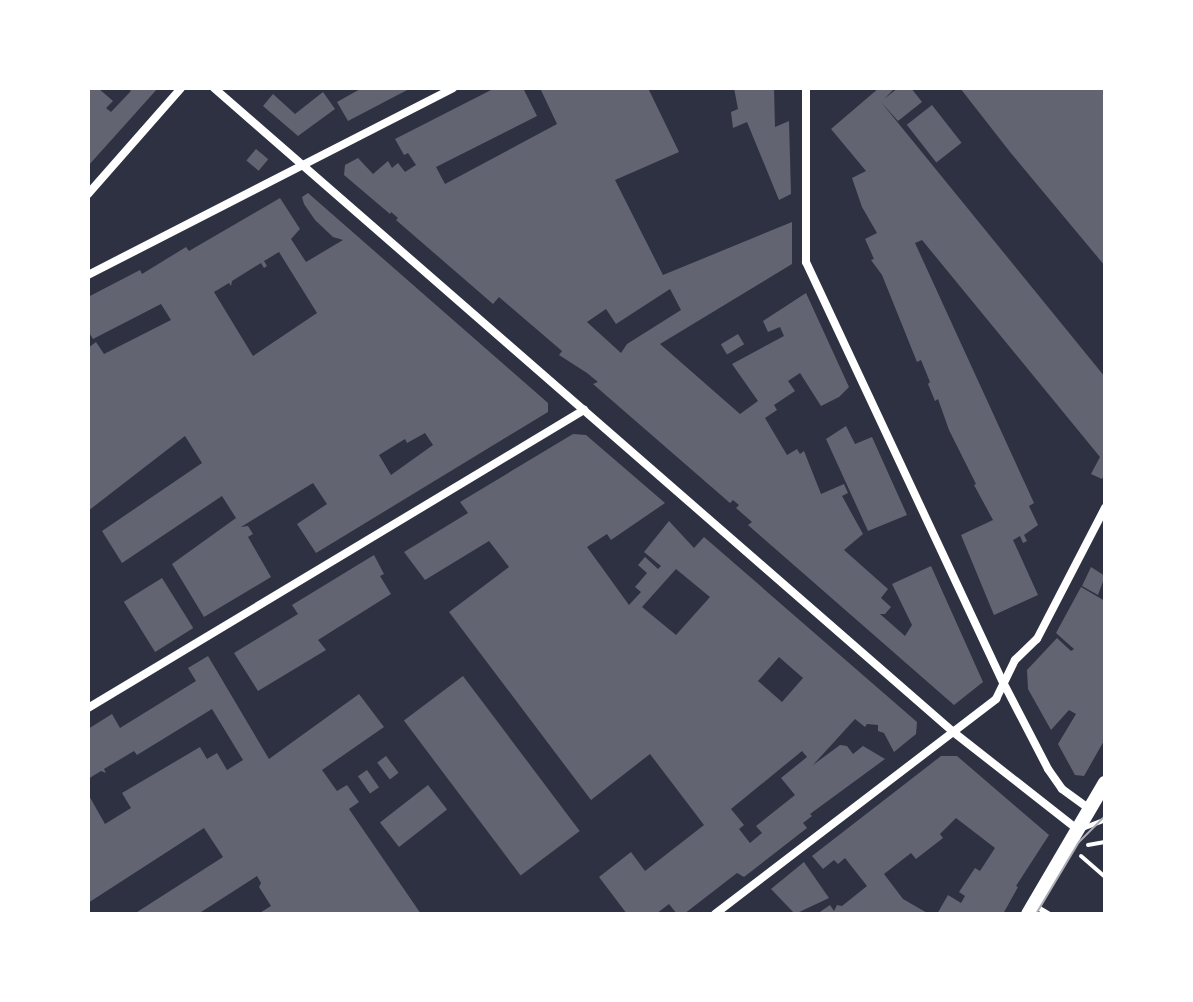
<!DOCTYPE html>
<style>
body{margin:0}
#map{position:relative;width:1193px;height:1002px;overflow:hidden;background:#2d3142;font-family:"Titillium Web",sans-serif}
div>[style]{position:absolute}
[style*='--x']{left:calc(var(--x)*1px);top:calc(var(--y)*1px);width:calc(var(--w)*1px);rotate:calc(var(--a)*1deg)}
.building>*{inset:0;background:#626471;transform-origin:0 0}
.path>*{height:4px;margin:-2px;padding:0 2px;transform-origin:2px;border-radius:2px;background:#fff}
.service>*{height:5px;margin:-2.5px;padding:0 2.5px;transform-origin:2.5px;border-radius:2.5px;background:#fff}
.minor>*{height:8px;margin:-4px;padding:0 4px;transform-origin:4px;border-radius:4px;background:#fff}
.secondary>*{height:14px;margin:-7px;padding:0 7px;transform-origin:7px;border-radius:7px;background:#fff}
.tram>*{height:2px;margin:-1px;padding:0 1px;transform-origin:1px;border-radius:1px;background:#abadb3}
span{translate:-50% -50%;white-space:nowrap;text-align:center;line-height:1.15;-webkit-text-stroke:8px #fff;paint-order:stroke}
.frame{position:absolute;inset:0;border:90px solid #fff;pointer-events:none}
</style>
<div id="map">
<div class="building">
<i style="clip-path:polygon(88px 88px,98px 88px,113px 101px,106px 108px,111px 112px,131px 91px,128px 88px,158px 88px,88px 166px)"></i>
<i style="clip-path:polygon(362px 88px,411px 88px,348px 121px,337px 102px)"></i>
<i style="clip-path:polygon(evenodd,495px 88px,523px 88px,537px 116px,436px 167px,445px 184px,557px 124px,540px 88px,648px 88px,679px 152px,615px 180px,663px 275px,792px 222px,792px 264px,660px 344px,740px 414px,758px 401px,732px 364px,784px 336px,780px 327px,768px 332px,763px 321px,806px 293px,849px 387px,839px 397px,821px 406px,800px 373px,788px 381px,795px 391px,774px 405px,777px 410px,765px 418px,787px 455px,797px 449px,800px 454px,804px 451px,821px 494px,844px 484px,848px 493px,842px 496px,863px 534px,844px 550px,888px 589px,881px 598px,891px 607px,885px 614px,880px 614px,905px 636px,912px 625px,892px 584px,931px 566px,983px 682px,954px 705px,748px 525px,752px 522px,736px 508px,739px 505px,733px 500px,730px 503px,593px 384px,598px 382px,587px 373px,559px 355px,562px 351px,499px 297px,493px 304px,396px 220px,398px 218px,391px 212px,390px 214px,344px 175px,345px 165px,358px 158px,373px 174px,388px 161px,392px 168px,398px 163px,405px 172px,416px 165px,408px 153px,404px 155px,395px 139px,495px 88px,670px 289px,681px 310px,627px 344px,621px 353px,587px 322px,606px 309px,616px 324px,670px 289px)"></i>
<i style="clip-path:polygon(734px 88px,774px 88px,775px 127px,789px 121px,791px 194px,779px 200px,747px 122px,733px 128px,731px 112px,738px 109px)"></i>
<i style="clip-path:polygon(879px 88px,893px 90px,884px 99px,898px 88px,911px 88px,922px 102px,898px 121px,881px 102px,1105px 377px,1105px 473px,1102px 479px,1091px 474px,1100px 457px,922px 240px,915px 243px,1034px 503px,1029px 506px,1038px 525px,1024px 535px,1027px 541px,1023px 543px,1020px 536px,1013px 540px,1038px 595px,994px 615px,961px 535px,993px 520px,974px 485px,976px 484px,949px 430px,938px 399px,935px 401px,928px 384px,930px 382px,921px 360px,917px 362px,882px 275px,871px 260px,874px 259px,865px 239px,877px 233px,862px 207px,852px 178px,866px 171px,831px 129px)"></i>
<i style="clip-path:polygon(960px 88px,1105px 88px,1105px 266px,1010px 152px)"></i>
<i style="clip-path:polygon(323px 92px,335px 109px,298px 136px,263px 106px,273px 94px,295px 114px)"></i>
<i style="left:932px;top:105px;width:48px;height:32px;rotate:52deg"></i>
<i style="left:256px;top:149px;width:16px;height:15px;rotate:40deg"></i>
<i style="clip-path:polygon(evenodd,308px 193px,548px 403px,548px 412px,316px 553px,297px 524px,327px 504px,313px 483px,241px 527px,248px 526px,253px 534px,248px 537px,271px 577px,204px 617px,172px 564px,236px 518px,222px 496px,122px 563px,102px 531px,202px 463px,185px 436px,88px 511px,88px 348px,96px 342px,104px 354px,171px 320px,161px 304px,93px 339px,88px 331px,88px 297px,140px 270px,142px 274px,186px 247px,189px 251px,280px 198px,300px 229px,291px 239px,306px 262px,343px 240px,333px 237px,315px 220px,304px 204px,302px 197px,308px 193px,279px 252px,317px 313px,253px 356px,214px 292px,229px 283px,231px 286px,232px 281px,261px 263px,264px 268px,267px 266px,264px 261px,279px 252px,308px 193px,425px 433px,433px 445px,391px 475px,379px 455px,405px 439px,407px 443px,425px 433px)"></i>
<i style="left:738px;top:334px;width:12px;height:20px;rotate:59deg"></i>
<i style="clip-path:polygon(846px 426px,855px 444px,872px 437px,907px 515px,868px 531px,826px 439px)"></i>
<i style="clip-path:polygon(evenodd,573px 434px,586px 435px,665px 503px,611px 540px,607px 534px,587px 547px,629px 605px,641px 592px,635px 587px,647px 573px,638px 565px,645px 557px,658px 569px,661px 566px,644px 552px,669px 521px,694px 548px,704px 537px,917px 722px,916px 734px,894px 752px,884px 733px,878px 731px,878px 725px,867px 724px,865px 727px,855px 719px,813px 765px,840px 745px,847px 746px,853px 754px,863px 746px,885px 759px,810px 814px,812px 816px,803px 823px,807px 828px,744px 877px,737px 873px,684px 914px,677px 914px,669px 904px,656px 914px,627px 914px,599px 877px,631px 852px,645px 871px,704px 825px,650px 754px,591px 800px,449px 612px,509px 567px,489px 541px,425px 580px,404px 552px,468px 513px,460px 502px,573px 434px,676px 569px,710px 597px,676px 635px,642px 607px,676px 569px,573px 434px,779px 657px,803px 678px,782px 702px,758px 681px,779px 657px,573px 434px,802px 751px,807px 757px,781px 778px,795px 795px,756px 826px,762px 833px,750px 843px,739px 829px,744px 825px,731px 809px,802px 751px)"></i>
<i style="clip-path:polygon(374px 555px,384px 574px,380px 576px,391px 594px,318px 640px,326px 650px,258px 691px,234px 653px,298px 614px,292px 605px)"></i>
<i style="clip-path:polygon(1091px 567px,1105px 576px,1098px 595px,1082px 586px)"></i>
<i style="left:162px;top:578px;width:59px;height:45px;rotate:58deg"></i>
<i style="clip-path:polygon(1081px 587px,1105px 601px,1105px 739px,1084px 776px,1075px 775px,1058px 744px,1076px 714px,1069px 710px,1051px 730px,1028px 689px,1027px 670px,1057px 638px,1071px 651px,1074px 649px,1056px 633px)"></i>
<i style="clip-path:polygon(208px 656px,269px 759px,359px 694px,384px 727px,322px 770px,337px 791px,347px 785px,359px 802px,349px 809px,421px 914px,258px 914px,271px 906px,259px 887px,261px 883px,257px 876px,198px 914px,134px 914px,223px 857px,204px 828px,88px 903px,88px 794px,105px 824px,131px 808px,122px 793px,200px 747px,207px 759px,217px 753px,227px 770px,243px 760px,212px 709px,137px 755px,134px 751px,104px 769px,106px 773px,101px 771px,88px 779px,88px 729px,112px 714px,120px 728px,196px 681px,188px 668px)"></i>
<i style="left:463px;top:676px;width:194px;height:74px;rotate:53deg"></i>
<i style="left:386px;top:756px;width:21px;height:11px;rotate:53deg"></i>
<i style="clip-path:polygon(941px 756px,957px 756px,1049px 835px,1016px 886px,1018px 887px,1003px 914px,937px 914px,948px 895px,961px 903px,965px 896px,959px 892px,975px 868px,980px 871px,995px 848px,956px 818px,940px 834px,943px 838px,916px 859px,911px 853px,884px 874px,903px 899px,929px 914px,817px 914px,830px 905px,834px 911px,837px 905px,842px 906px,867px 886px,845px 858px,838px 864px,834px 860px,823px 869px,812px 856px)"></i>
<i style="left:367px;top:770px;width:21px;height:11px;rotate:55deg"></i>
<i style="left:428px;top:785px;width:31px;height:61px;rotate:52deg"></i>
<i style="clip-path:polygon(804px 862px,829px 898px,795px 914px,771px 889px)"></i>
</div>
<div class="path">
<i style="--x:1088;--y:845;--w:17;--a:-10"></i>
<i style="--x:1081;--y:856;--w:32;--a:41"></i>
</div>
<div class="service">
<i style="--x:1082;--y:828;--w:25;--a:-21"></i>
<i style="--x:1034;--y:905;--w:17;--a:31"></i>
</div>
<div class="minor">
<i style="--x:214;--y:88;--w:979;--a:41.06"></i>
<i style="--x:952;--y:731;--w:159;--a:38.1"></i>
<i style="--x:806;--y:88;--w:174;--a:90"></i>
<i style="--x:806;--y:262;--w:466;--a:64.9"></i>
<i style="--x:1004;--y:684;--w:96;--a:62.6"></i>
<i style="--x:1048;--y:769;--w:24;--a:55"></i>
<i style="--x:1062;--y:789;--w:34;--a:36"></i>
<i style="--x:88;--y:194;--w:141;--a:-48.7"></i>
<i style="--x:88;--y:275;--w:410;--a:-27.1"></i>
<i style="--x:88;--y:708;--w:579;--a:-31"></i>
<i style="--x:715;--y:914;--w:354;--a:-37.4"></i>
<i style="--x:996;--y:699;--w:43;--a:-64"></i>
<i style="--x:1015;--y:660;--w:30;--a:-44"></i>
<i style="--x:1037;--y:639;--w:148;--a:-62.6"></i>
</div>
<div class="secondary">
<i style="--x:1028;--y:914;--w:152;--a:-59.6"></i>
</div>
<div class="tram">
<i style="--x:1036;--y:914;--w:84;--a:-59.2"></i>
<i style="--x:1079;--y:842;--w:37;--a:-45"></i>
</div>
<div class="frame"></div>
</div>
